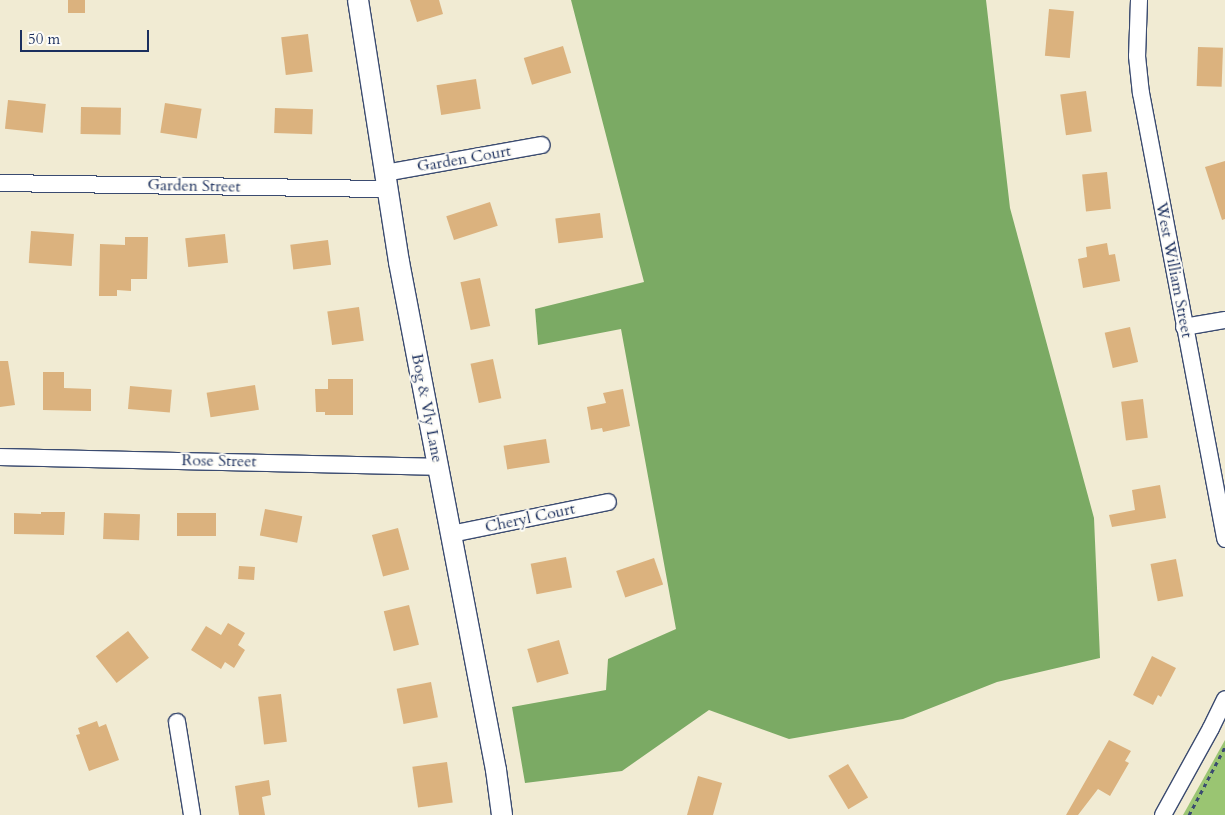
<!DOCTYPE html>
<style>
body{margin:0}
#map{position:relative;width:1225px;height:815px;overflow:hidden;background:#f1ebd3;font-family:Cardo,serif}
div>[style]{position:absolute}
[style*='--x']{left:calc(var(--x)*1px);top:calc(var(--y)*1px);width:calc(var(--w)*1px);rotate:calc(var(--a)*1deg)}
.green>*{inset:0;background:#9ac572}
.forest>*{inset:0;background:#7baa64}
.building>*{inset:0;background:#dbb27e;transform-origin:0 0}
.path>*{height:3px;margin-top:-1.5px;transform-origin:0;background:repeating-linear-gradient(90deg,#3b4b70 0 4px,transparent 0 8px)}
.roads{filter:drop-shadow(1px 0 #3b4b70) drop-shadow(-1px 0 #3b4b70) drop-shadow(0 1px #3b4b70) drop-shadow(0 -1px #3b4b70)}
.minor>*{height:16px;margin:-8px;padding:0 8px;transform-origin:8px;border-radius:8px;background:#fff}
.tertiary>*{height:20px;margin:-10px;padding:0 10px;transform-origin:10px;border-radius:10px;background:#fff}
span{translate:-50% -50%;white-space:nowrap;text-align:center;line-height:1.15;-webkit-text-stroke:4px #fdfcf7;paint-order:stroke}
.street-label{font-size:16px;color:#1b2f5e}
.scale{position:absolute;left:20px;top:30px;width:129px;height:22px;box-sizing:border-box;border:2px solid #1b2f5e;border-top:0;padding-left:6px;font-size:15px;line-height:18px;white-space:nowrap;color:#1b2f5e;-webkit-text-stroke:4px #fdfcf7;paint-order:stroke}
</style>
<div id="map">
<div class="green">
<i style="clip-path:polygon(1225px 740px,1225px 815px,1183px 815px)"></i>
</div>
<div class="forest">
<i style="clip-path:polygon(571px 0,986px 0,1010px 208px,1094px 518px,1100px 658px,997px 682px,903px 719px,789px 739px,709px 710px,622px 771px,525px 783px,512px 707px,606px 690px,608px 659px,676px 629px,621px 329px,538px 345px,535px 309px,644px 282px)"></i>
</div>
<div class="building">
<i style="left:68px;top:0;width:17px;height:13px"></i>
<i style="clip-path:polygon(410px 0,439px 0,443px 14px,417px 22px)"></i>
<i style="left:1049px;top:9px;width:25px;height:47px;rotate:5deg"></i>
<i style="left:308px;top:34px;width:38px;height:27px;rotate:83deg"></i>
<i style="left:563px;top:46px;width:28px;height:41px;rotate:73deg"></i>
<i style="left:1198px;top:47px;width:25px;height:39px;rotate:2deg"></i>
<i style="left:476px;top:79px;width:30px;height:40px;rotate:81deg"></i>
<i style="left:1086px;top:91px;width:41px;height:26px;rotate:82deg"></i>
<i style="left:8px;top:100px;width:38px;height:29px;rotate:6deg"></i>
<i style="left:165px;top:103px;width:37px;height:30px;rotate:9deg"></i>
<i style="left:81px;top:107px;width:40px;height:27px;rotate:1deg"></i>
<i style="left:275px;top:108px;width:38px;height:25px;rotate:2deg"></i>
<i style="clip-path:polygon(1225px 161px,1225px 219px,1222px 220px,1205px 167px)"></i>
<i style="left:1107px;top:172px;width:37px;height:25px;rotate:84deg"></i>
<i style="left:490px;top:202px;width:25px;height:46px;rotate:72deg"></i>
<i style="left:600px;top:213px;width:25px;height:45px;rotate:83deg"></i>
<i style="left:31px;top:231px;width:43px;height:32px;rotate:4deg"></i>
<i style="left:225px;top:234px;width:29px;height:40px;rotate:84deg"></i>
<i style="clip-path:polygon(125px 237px,148px 237px,147px 279px,131px 279px,131px 291px,117px 290px,117px 296px,99px 296px,100px 244px,125px 245px)"></i>
<i style="left:328px;top:240px;width:25px;height:38px;rotate:83deg"></i>
<i style="clip-path:polygon(1107px 243px,1109px 255px,1115px 254px,1120px 281px,1083px 288px,1078px 259px,1087px 257px,1086px 247px)"></i>
<i style="left:480px;top:278px;width:49px;height:20px;rotate:78deg"></i>
<i style="left:359px;top:307px;width:34px;height:32px;rotate:82deg"></i>
<i style="left:1130px;top:327px;width:36px;height:26px;rotate:77deg"></i>
<i style="left:493px;top:359px;width:40px;height:23px;rotate:78deg"></i>
<i style="clip-path:polygon(0 361px,8px 361px,15px 405px,0 407px)"></i>
<i style="clip-path:polygon(43px 372px,64px 372px,64px 388px,91px 389px,91px 411px,43px 410px)"></i>
<i style="clip-path:polygon(328px 379px,353px 379px,353px 415px,325px 415px,325px 412px,316px 412px,315px 389px,328px 389px)"></i>
<i style="left:255px;top:385px;width:25px;height:49px;rotate:81deg"></i>
<i style="left:130px;top:386px;width:42px;height:23px;rotate:5deg"></i>
<i style="clip-path:polygon(623px 389px,630px 426px,603px 432px,602px 428px,591px 430px,587px 407px,606px 403px,603px 393px)"></i>
<i style="left:1143px;top:399px;width:39px;height:22px;rotate:83deg"></i>
<i style="left:546px;top:439px;width:24px;height:43px;rotate:81deg"></i>
<i style="clip-path:polygon(1160px 485px,1166px 518px,1112px 527px,1109px 515px,1135px 510px,1132px 490px)"></i>
<i style="left:265px;top:509px;width:38px;height:27px;rotate:11deg"></i>
<i style="clip-path:polygon(41px 512px,65px 512px,64px 535px,14px 534px,14px 513px,41px 514px)"></i>
<i style="left:104px;top:513px;width:36px;height:26px;rotate:2deg"></i>
<i style="left:177px;top:513px;width:39px;height:23px"></i>
<i style="left:398px;top:528px;width:43px;height:27px;rotate:75deg"></i>
<i style="left:566px;top:557px;width:31px;height:36px;rotate:79deg"></i>
<i style="left:654px;top:558px;width:28px;height:40px;rotate:71deg"></i>
<i style="left:1176px;top:559px;width:38px;height:26px;rotate:79deg"></i>
<i style="left:239px;top:566px;width:16px;height:13px;rotate:4deg"></i>
<i style="left:409px;top:605px;width:41px;height:26px;rotate:76deg"></i>
<i style="clip-path:polygon(228px 623px,245px 633px,238px 645px,245px 650px,234px 668px,225px 662px,221px 669px,191px 650px,206px 626px,221px 635px)"></i>
<i style="left:128px;top:631px;width:34px;height:41px;rotate:52deg"></i>
<i style="left:559px;top:640px;width:35px;height:33px;rotate:74deg"></i>
<i style="clip-path:polygon(1152px 656px,1176px 668px,1161px 697px,1158px 695px,1153px 705px,1133px 695px)"></i>
<i style="left:431px;top:682px;width:36px;height:35px;rotate:79deg"></i>
<i style="left:281px;top:694px;width:48px;height:23px;rotate:83deg"></i>
<i style="clip-path:polygon(97px 721px,99px 727px,106px 724px,119px 760px,89px 771px,76px 735px,80px 734px,78px 728px)"></i>
<i style="clip-path:polygon(1109px 740px,1131px 751px,1125px 761px,1129px 763px,1110px 796px,1098px 789px,1078px 815px,1066px 815px)"></i>
<i style="left:447px;top:762px;width:41px;height:35px;rotate:82deg"></i>
<i style="left:848px;top:764px;width:39px;height:23px;rotate:59deg"></i>
<i style="clip-path:polygon(698px 776px,722px 783px,713px 815px,687px 815px)"></i>
<i style="clip-path:polygon(269px 780px,271px 795px,262px 797px,265px 815px,239px 815px,235px 786px)"></i>
</div>
<div class="path">
<i style="--x:1189;--y:815;--w:77;--a:-62.1"></i>
</div>
<div class="roads">
<div class="minor">
<i style="--x:1139;--y:0;--w:56;--a:92"></i>
<i style="--x:1137;--y:56;--w:37;--a:84"></i>
<i style="--x:1141;--y:93;--w:454;--a:79.3"></i>
<i style="--x:385;--y:173;--w:159;--a:-10.1"></i>
<i style="--x:0;--y:183;--w:388;--a:0.9"></i>
<i style="--x:1184;--y:327;--w:42;--a:-9.7"></i>
<i style="--x:0;--y:457;--w:438;--a:1.3"></i>
<i style="--x:451;--y:534;--w:160;--a:-11.5"></i>
<i style="--x:177;--y:722;--w:94;--a:80.8"></i>
<i style="--x:1163;--y:815;--w:99;--a:-61.1"></i>
<i style="--x:1211;--y:728;--w:32;--a:-64"></i>
</div>
<div class="tertiary">
<i style="--x:358;--y:0;--w:265;--a:81.1"></i>
<i style="--x:399;--y:262;--w:517;--a:79.19"></i>
<i style="--x:496;--y:770;--w:45;--a:82.4"></i>
</div>
</div>
<div class="street-label">
<span style="left:464px;top:159px;rotate:-10deg">Garden Court</span>
<span style="left:194px;top:186px;rotate:1deg">Garden Street</span>
<span style="left:1174px;top:270px;rotate:79deg">West William Street</span>
<span style="left:427px;top:408px;rotate:79deg">Bog &amp; Vly Lane</span>
<span style="left:219px;top:461px;rotate:1deg">Rose Street</span>
<span style="left:530px;top:518px;rotate:-12deg">Cheryl Court</span>
</div>
<div class="scale">50 m</div>
</div>
